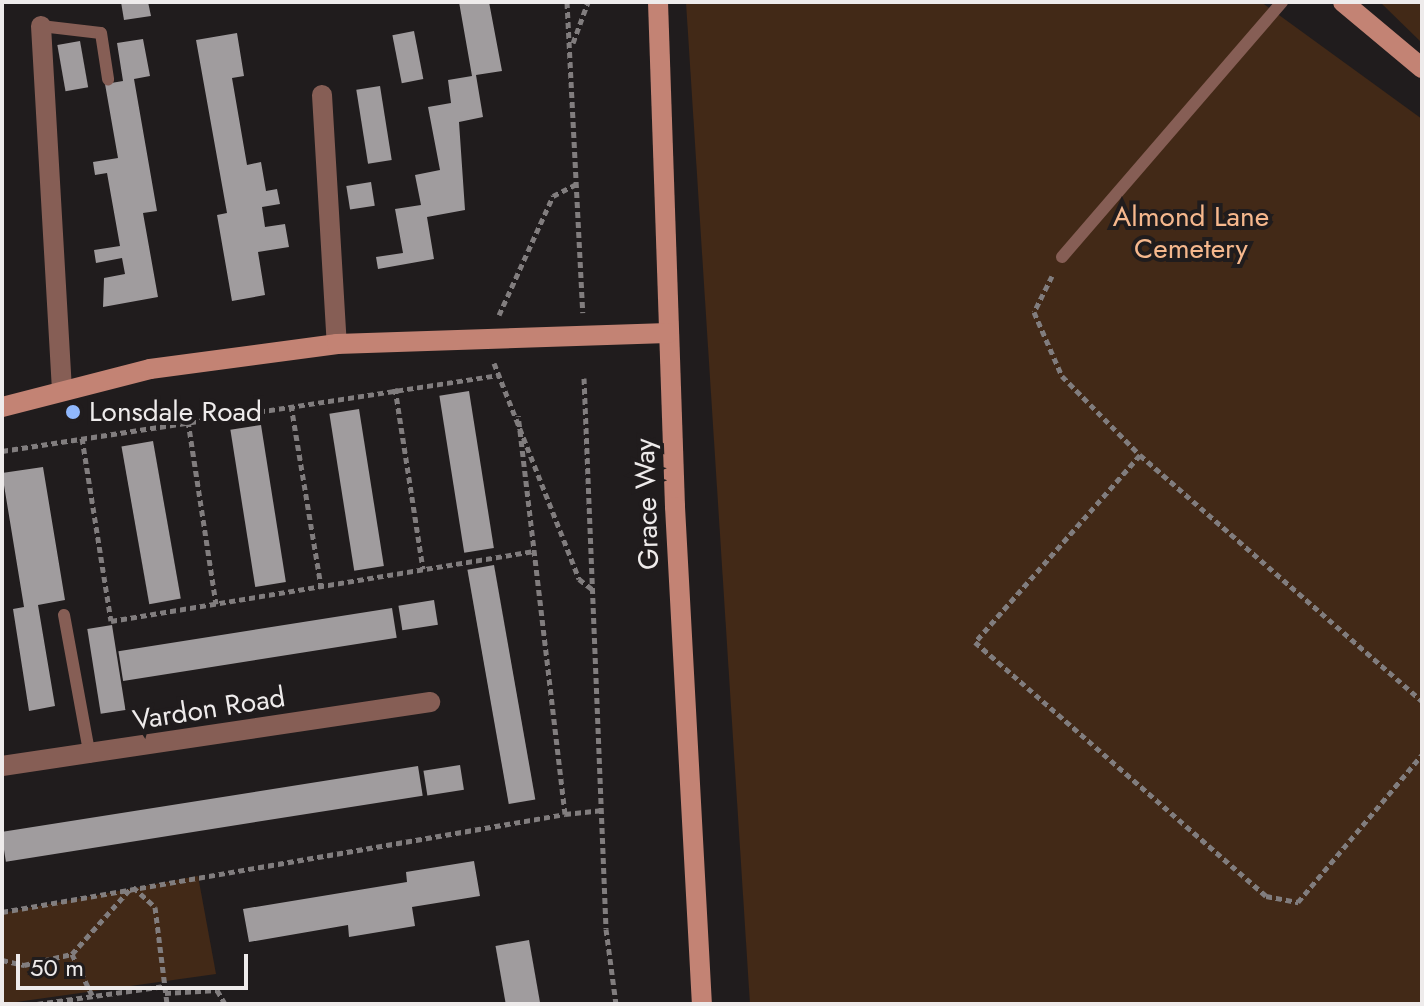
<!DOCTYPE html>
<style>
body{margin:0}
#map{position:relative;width:1424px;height:1006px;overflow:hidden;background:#201c1d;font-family:Jost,sans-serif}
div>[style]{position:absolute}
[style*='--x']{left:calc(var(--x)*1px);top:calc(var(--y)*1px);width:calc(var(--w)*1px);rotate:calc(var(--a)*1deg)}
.green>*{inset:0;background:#422917}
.building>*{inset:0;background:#a09c9e;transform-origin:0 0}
.path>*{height:5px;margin-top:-2.5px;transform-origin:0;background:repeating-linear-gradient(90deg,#817d7e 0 6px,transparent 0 10px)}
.lane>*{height:12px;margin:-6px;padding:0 6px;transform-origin:6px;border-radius:6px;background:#865e55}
.street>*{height:20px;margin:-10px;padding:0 10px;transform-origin:10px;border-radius:10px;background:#865e55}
.secondary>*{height:20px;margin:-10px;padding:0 10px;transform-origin:10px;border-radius:10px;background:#c38374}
.dots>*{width:22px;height:22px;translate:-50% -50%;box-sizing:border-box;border:4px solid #201c1d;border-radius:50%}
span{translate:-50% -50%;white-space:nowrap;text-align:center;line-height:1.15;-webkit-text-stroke:8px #201c1d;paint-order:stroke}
.park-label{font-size:28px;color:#f6b88d}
.poi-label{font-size:28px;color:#eeebeb}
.left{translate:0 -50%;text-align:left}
.street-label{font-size:28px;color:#eeebeb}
.frame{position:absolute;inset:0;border:4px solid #eeebeb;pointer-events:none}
.scale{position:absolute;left:16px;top:954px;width:232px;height:36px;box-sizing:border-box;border:4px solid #eeebeb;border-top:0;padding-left:10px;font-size:24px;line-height:28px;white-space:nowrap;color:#eeebeb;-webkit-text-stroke:6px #201c1d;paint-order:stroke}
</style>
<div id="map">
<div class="green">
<i style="clip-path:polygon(686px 2px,1261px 2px,1422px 119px,1422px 1004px,750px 1004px)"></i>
<i style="clip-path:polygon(1380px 2px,1422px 2px,1422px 43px)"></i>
<i style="clip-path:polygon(198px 876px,216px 974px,2px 1004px,2px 913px)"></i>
</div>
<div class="building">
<i style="clip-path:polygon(121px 2px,148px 2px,151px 16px,124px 20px)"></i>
<i style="clip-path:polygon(459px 2px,489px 2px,502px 71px,476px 75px,483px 117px,459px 122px,465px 210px,427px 217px,434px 259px,378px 269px,376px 257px,403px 253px,395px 209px,421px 205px,415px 175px,440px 170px,428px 107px,451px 103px,448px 80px,472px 76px)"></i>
<i style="left:414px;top:31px;width:49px;height:22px;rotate:79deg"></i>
<i style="clip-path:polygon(237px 33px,244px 76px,232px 78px,247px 165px,261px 162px,266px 191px,277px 189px,280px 204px,262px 207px,265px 227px,285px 224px,289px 247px,258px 252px,265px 295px,232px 301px,217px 215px,227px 213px,196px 40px)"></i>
<i style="clip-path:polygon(143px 39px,150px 76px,134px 79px,157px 211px,143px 213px,158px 297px,103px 307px,104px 278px,125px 274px,122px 258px,96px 263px,94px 250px,120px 246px,107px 173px,95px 175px,93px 162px,118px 158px,105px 84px,123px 81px,117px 43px)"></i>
<i style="left:80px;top:41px;width:47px;height:23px;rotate:80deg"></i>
<i style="left:380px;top:86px;width:75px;height:24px;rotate:81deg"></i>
<i style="left:371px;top:182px;width:24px;height:25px;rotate:81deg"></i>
<i style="left:469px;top:391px;width:159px;height:30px;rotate:81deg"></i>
<i style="left:359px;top:409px;width:159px;height:30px;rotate:81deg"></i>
<i style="left:261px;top:425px;width:159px;height:31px;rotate:81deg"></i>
<i style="left:153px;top:441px;width:160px;height:32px;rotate:80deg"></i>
<i style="clip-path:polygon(43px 467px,65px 600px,38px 605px,55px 706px,29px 711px,13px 609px,24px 607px,2px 473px)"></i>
<i style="left:494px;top:565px;width:238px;height:27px;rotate:80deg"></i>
<i style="left:434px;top:600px;width:25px;height:36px;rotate:81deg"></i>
<i style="left:392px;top:608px;width:30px;height:277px;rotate:81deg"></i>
<i style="left:112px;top:625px;width:86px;height:25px;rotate:81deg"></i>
<i style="left:460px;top:765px;width:25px;height:37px;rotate:81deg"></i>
<i style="left:418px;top:766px;width:30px;height:422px;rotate:81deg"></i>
<i style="clip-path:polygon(474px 861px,480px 896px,412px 907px,415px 926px,349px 937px,348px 925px,249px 942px,243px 909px,407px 882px,406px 872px)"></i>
<i style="left:529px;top:940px;width:65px;height:34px;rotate:80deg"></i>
</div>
<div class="path">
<i style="--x:567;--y:2;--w:311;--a:87.1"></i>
<i style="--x:573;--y:43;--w:44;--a:-69.9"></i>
<i style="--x:1052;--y:276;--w:40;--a:116.6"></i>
<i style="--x:1034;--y:312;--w:70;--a:66.4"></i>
<i style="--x:1062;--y:376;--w:111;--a:45.4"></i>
<i style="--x:1140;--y:455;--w:374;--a:41.1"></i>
<i style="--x:499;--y:315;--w:131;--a:-65.6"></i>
<i style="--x:553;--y:196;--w:28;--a:-27"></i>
<i style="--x:494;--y:363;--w:232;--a:68.5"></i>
<i style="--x:579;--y:579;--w:18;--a:38"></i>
<i style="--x:584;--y:378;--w:551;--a:87.71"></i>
<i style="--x:606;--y:929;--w:76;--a:82.4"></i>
<i style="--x:395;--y:388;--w:183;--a:81.2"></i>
<i style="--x:291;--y:405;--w:183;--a:80.6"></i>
<i style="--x:188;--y:421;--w:185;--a:81.3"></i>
<i style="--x:82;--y:438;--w:185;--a:81"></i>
<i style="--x:111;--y:621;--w:429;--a:-9.4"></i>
<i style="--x:2;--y:451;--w:500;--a:-8.7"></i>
<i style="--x:1140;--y:455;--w:249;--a:131.4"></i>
<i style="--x:975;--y:642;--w:386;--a:41.1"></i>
<i style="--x:1266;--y:896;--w:33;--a:11"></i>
<i style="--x:1298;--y:902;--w:192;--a:-49.9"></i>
<i style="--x:565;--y:814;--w:36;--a:-6"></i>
<i style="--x:133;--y:887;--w:30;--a:42"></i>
<i style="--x:155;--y:907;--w:98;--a:82.9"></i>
<i style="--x:2;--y:912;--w:571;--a:-9.87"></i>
<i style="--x:565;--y:814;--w:401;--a:-96.7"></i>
<i style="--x:72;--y:954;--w:90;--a:-48.2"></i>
<i style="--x:2;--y:960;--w:23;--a:13"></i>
<i style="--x:24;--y:965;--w:49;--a:-12.9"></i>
<i style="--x:72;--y:954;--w:46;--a:64"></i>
<i style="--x:165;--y:993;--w:52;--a:-3.3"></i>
<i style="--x:217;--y:990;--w:16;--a:60"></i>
<i style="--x:37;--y:1004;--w:129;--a:-8"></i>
</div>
<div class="lane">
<i style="--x:41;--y:26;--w:60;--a:6.7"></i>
<i style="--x:101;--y:33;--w:47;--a:81.3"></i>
<i style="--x:1062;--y:257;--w:337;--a:-49.2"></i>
<i style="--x:64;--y:615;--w:144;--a:79.6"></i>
</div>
<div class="street">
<i style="--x:41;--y:26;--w:364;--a:86.7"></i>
<i style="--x:322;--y:95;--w:249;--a:86.6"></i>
<i style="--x:2;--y:766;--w:433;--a:-8.5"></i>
</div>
<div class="secondary">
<i style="--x:658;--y:2;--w:505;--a:88.07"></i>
<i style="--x:675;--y:507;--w:498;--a:86.9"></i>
<i style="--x:1343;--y:2;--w:103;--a:39.9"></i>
<i style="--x:2;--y:407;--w:153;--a:-14.4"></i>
<i style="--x:150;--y:369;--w:189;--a:-7.6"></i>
<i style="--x:337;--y:344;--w:331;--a:-1.9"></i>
</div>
<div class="dots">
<i style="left:73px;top:412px;background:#90b8fd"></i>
</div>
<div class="park-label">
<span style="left:1191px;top:233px">Almond Lane<br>Cemetery</span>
</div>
<div class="poi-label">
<span class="left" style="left:89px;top:412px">Lonsdale Road</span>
</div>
<div class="street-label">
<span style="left:647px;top:504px;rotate:-92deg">Grace Way</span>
<span style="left:209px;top:709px;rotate:-9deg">Vardon Road</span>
</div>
<div class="frame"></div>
<div class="scale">50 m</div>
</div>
